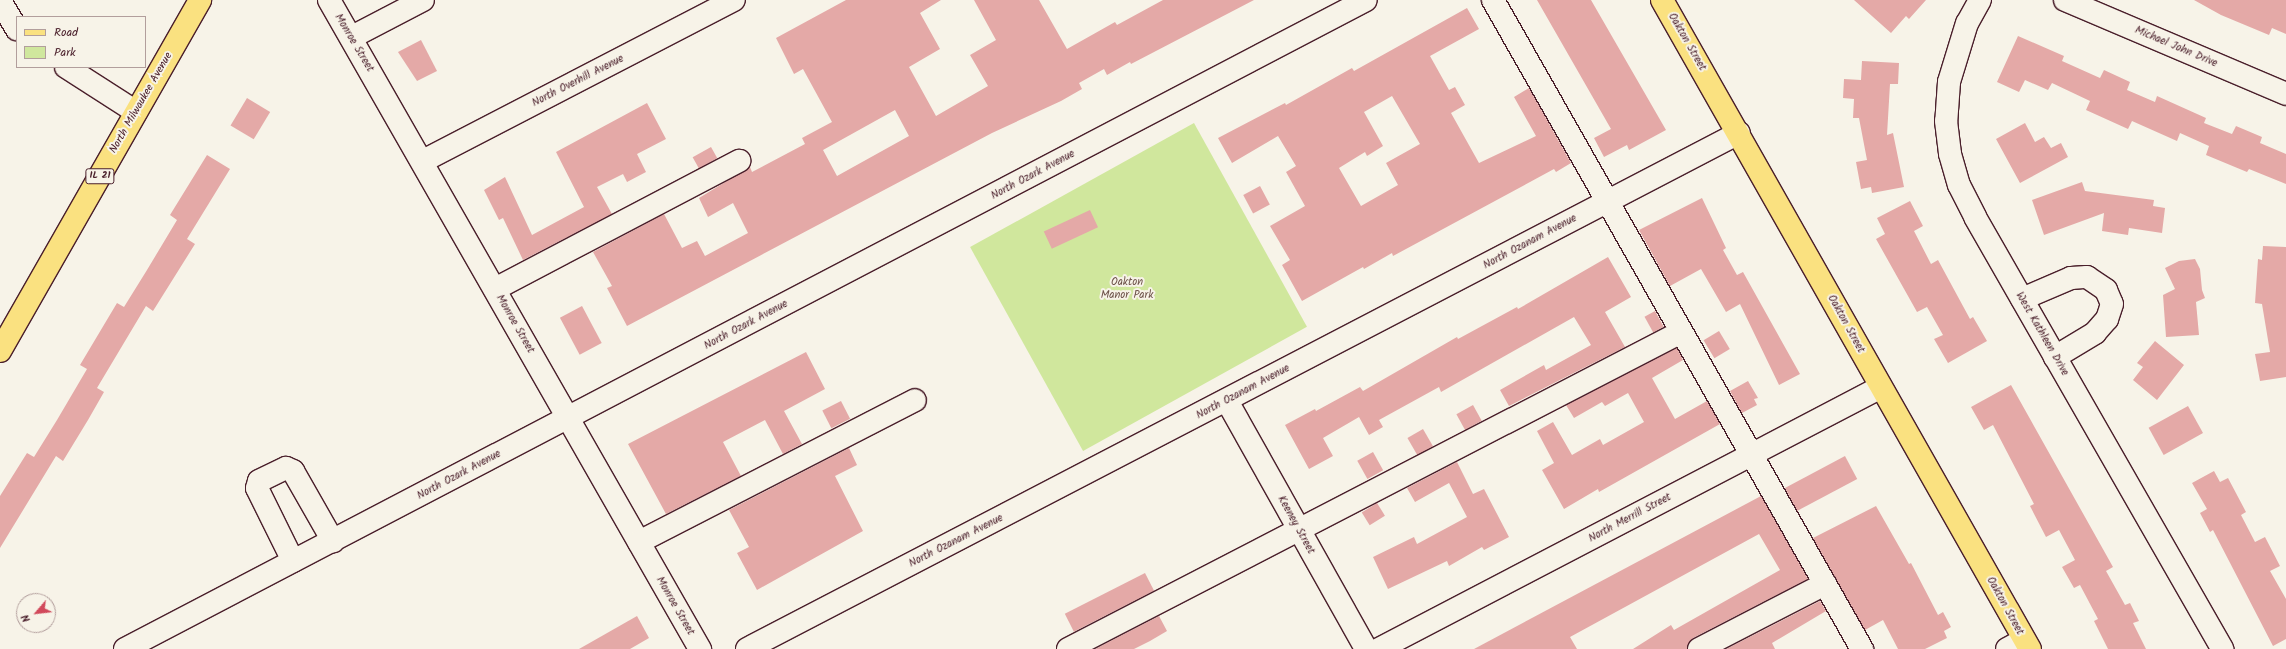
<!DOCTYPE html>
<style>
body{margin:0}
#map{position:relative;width:2286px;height:649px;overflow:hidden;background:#f7f3e8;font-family:Kalam,sans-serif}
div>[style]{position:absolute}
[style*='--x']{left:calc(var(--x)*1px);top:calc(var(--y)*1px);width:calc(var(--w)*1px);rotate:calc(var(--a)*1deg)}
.green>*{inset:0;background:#d0e79d;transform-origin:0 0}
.building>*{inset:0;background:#e4a9a7;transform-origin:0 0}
.roads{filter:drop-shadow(1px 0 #4a1f2b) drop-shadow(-1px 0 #4a1f2b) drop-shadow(0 1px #4a1f2b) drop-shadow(0 -1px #4a1f2b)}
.minor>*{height:22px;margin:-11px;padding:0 11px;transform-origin:11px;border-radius:11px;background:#f7f3e8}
.major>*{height:22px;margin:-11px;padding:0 11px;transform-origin:11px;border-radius:11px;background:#fae180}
span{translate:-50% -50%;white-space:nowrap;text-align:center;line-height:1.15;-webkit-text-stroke:4px #f7f3e8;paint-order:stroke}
.shield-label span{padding:1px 3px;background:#f7f3e8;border:1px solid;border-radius:3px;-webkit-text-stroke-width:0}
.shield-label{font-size:10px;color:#4a1f2b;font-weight:700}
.street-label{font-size:11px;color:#4a1f2b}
.park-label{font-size:11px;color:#6c5148}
.legend{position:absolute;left:16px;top:16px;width:130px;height:52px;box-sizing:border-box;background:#f7f3e8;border:1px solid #b29e9c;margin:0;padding:5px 7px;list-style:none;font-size:12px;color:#4a1f2b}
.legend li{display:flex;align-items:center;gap:8px;height:20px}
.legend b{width:20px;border:1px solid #b29e9c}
.north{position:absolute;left:16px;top:593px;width:40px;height:40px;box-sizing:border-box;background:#f7f3e8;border:1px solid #b29e9c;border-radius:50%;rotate:242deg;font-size:11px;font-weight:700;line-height:16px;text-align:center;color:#4a1f2b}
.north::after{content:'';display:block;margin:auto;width:14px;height:18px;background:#d1495b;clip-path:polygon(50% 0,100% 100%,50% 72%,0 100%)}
</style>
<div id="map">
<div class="green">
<i style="left:1194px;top:123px;width:233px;height:256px;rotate:61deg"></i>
</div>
<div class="building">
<i style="clip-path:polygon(evenodd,846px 0,941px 0,920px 13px,940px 49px,909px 67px,936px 116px,988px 86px,970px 55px,996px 40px,974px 0,1039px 0,1067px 49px,1115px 22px,1117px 25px,1163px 0,1254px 0,1131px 64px,1130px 62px,1107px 75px,1104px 69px,1079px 83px,1082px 89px,1061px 101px,992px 133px,627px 326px,607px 288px,612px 286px,593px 252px,664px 214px,682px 248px,697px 241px,705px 256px,748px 233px,733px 203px,708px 217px,699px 198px,750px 167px,752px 172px,805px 144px,802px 138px,832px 122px,803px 69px,794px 74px,776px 38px,846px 0,895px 110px,909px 136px,837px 176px,823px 150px,895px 110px)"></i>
<i style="clip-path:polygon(1537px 0,1591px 0,1666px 130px,1629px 150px,1627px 145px,1604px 157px,1594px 138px,1611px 129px)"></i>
<i style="clip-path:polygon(1854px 0,1926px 0,1909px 19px,1906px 16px,1891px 33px)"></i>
<i style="clip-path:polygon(2194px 0,2286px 0,2286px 34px,2272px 28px,2269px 35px,2221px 15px)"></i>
<i style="clip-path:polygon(evenodd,1467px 8px,1479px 29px,1430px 56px,1449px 90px,1455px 87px,1465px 105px,1451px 113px,1479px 163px,1536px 136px,1514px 97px,1529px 88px,1571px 163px,1556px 172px,1554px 169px,1393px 256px,1392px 253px,1364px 269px,1363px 267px,1302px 301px,1282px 265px,1290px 260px,1270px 226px,1305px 206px,1286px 172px,1296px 166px,1278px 136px,1232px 163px,1218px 138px,1285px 103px,1286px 105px,1352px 68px,1354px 71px,1467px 8px,1392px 96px,1420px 144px,1386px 163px,1398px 185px,1361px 206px,1339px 168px,1365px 152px,1367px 156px,1383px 146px,1364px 112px,1392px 96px)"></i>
<i style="clip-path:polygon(2018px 36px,2064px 56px,2062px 61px,2100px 78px,2104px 70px,2130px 82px,2127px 90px,2155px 102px,2157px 96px,2206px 118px,2204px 123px,2232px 134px,2236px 126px,2262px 137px,2260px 143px,2286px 154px,2286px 184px,2249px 169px,2247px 172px,2206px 155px,2209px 146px,2180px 133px,2177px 141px,2132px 121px,2128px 129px,2086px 110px,2090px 101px,2052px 83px,2048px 90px,2025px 80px,2019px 92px,1997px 82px)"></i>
<i style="clip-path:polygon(421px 40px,437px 71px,417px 81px,398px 52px)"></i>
<i style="clip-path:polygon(1862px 61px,1899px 63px,1898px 84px,1890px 84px,1887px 135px,1893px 133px,1904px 187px,1872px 193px,1871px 187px,1861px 189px,1856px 162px,1867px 160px,1859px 118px,1853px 118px,1854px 99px,1843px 98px,1844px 79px,1861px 80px)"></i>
<i style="left:247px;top:98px;width:27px;height:32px;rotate:31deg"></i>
<i style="clip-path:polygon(647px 103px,666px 139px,637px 154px,646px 172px,627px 182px,623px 174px,597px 187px,612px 214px,523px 260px,503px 218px,499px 220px,484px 190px,505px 177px,532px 235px,584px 207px,556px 152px)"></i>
<i style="clip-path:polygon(2025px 123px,2035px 142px,2044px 137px,2051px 148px,2061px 143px,2068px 157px,2020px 183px,1996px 139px)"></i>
<i style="left:711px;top:147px;width:13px;height:21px;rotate:61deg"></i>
<i style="clip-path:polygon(207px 155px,230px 169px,187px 239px,195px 244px,153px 311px,146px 306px,97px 388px,104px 392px,88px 420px,63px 461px,56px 456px,0 548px,0 496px,27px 453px,34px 457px,57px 420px,87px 369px,80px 365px,117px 303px,124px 307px,147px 270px,177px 220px,170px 215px)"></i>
<i style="clip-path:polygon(2082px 182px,2085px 191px,2154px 200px,2153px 206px,2165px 208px,2162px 233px,2129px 228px,2128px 235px,2102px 231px,2104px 213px,2044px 235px,2032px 200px)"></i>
<i style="left:1260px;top:186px;width:21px;height:19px;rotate:62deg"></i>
<i style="clip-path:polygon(1702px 198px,1726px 248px,1723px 250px,1737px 275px,1743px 272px,1800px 374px,1779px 385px,1740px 304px,1726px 312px,1701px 269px,1670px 286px,1639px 230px)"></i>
<i style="clip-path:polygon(1910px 201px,1923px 226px,1914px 231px,1931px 264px,1938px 260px,1970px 319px,1973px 317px,1987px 341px,1948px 363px,1934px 339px,1943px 335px,1927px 307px,1917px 312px,1876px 239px,1885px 234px,1877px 218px)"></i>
<i style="left:1090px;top:210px;width:19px;height:51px;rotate:65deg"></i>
<i style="clip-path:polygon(2263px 246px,2286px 247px,2286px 377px,2260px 381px,2255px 354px,2270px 352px,2262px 304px,2255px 303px,2258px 259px,2262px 260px)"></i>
<i style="clip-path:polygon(1608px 257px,1631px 297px,1605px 312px,1625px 347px,1509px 406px,1500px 390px,1544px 365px,1546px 370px,1591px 345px,1574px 317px,1441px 392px,1439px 387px,1379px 420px,1383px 427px,1369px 435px,1359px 417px,1323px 438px,1333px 456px,1309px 469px,1285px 425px,1315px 409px,1316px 411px,1360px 387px,1363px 391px,1457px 337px,1458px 339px,1517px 307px,1518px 309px)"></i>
<i style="clip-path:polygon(2195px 259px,2200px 269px,2202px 290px,2205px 298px,2196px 302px,2199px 335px,2166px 337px,2163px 295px,2175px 289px,2165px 268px,2179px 261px)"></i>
<i style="left:582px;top:306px;width:42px;height:25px;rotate:62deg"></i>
<i style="left:1655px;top:311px;width:18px;height:12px;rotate:61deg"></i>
<i style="left:1719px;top:331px;width:21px;height:18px;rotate:59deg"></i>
<i style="clip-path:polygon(2155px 341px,2184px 365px,2157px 400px,2133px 380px,2143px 367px,2137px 363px)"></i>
<i style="clip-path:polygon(1677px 348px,1683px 360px,1652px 378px,1675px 419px,1707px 401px,1720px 424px,1599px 492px,1598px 489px,1564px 509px,1542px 470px,1554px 463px,1537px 431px,1553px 422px,1572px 455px,1600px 439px,1603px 445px,1644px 422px,1628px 393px,1605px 406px,1602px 402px,1574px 418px,1566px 405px)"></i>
<i style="clip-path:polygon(806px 352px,825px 389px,784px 411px,802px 444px,783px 454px,765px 420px,723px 442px,741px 476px,666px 514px,628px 444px)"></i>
<i style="clip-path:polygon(1748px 381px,1758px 398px,1754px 399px,1757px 405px,1742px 413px,1730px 391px)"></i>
<i style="clip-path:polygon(2011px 385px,2113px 567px,2106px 571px,2125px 605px,2130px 603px,2139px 621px,2133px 623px,2146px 649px,2108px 649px,2094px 621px,2098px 619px,2080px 585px,2074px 588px,2062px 567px,2075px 560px,2059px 530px,2046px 537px,2030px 506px,2034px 504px,1993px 425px,1984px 430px,1971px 407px)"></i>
<i style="left:841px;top:401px;width:20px;height:21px;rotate:63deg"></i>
<i style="left:1473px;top:405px;width:18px;height:19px;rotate:61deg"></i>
<i style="left:2188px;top:406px;width:31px;height:45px;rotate:61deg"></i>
<i style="left:1423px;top:429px;width:20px;height:18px;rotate:60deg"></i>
<i style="clip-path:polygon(849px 448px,857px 465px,835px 476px,863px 531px,757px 590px,737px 553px,749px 547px,729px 510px)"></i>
<i style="left:1373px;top:452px;width:21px;height:18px;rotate:61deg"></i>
<i style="left:1845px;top:456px;width:26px;height:68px;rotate:62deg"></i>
<i style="clip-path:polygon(1457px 462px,1473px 494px,1484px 489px,1509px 537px,1484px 550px,1482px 547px,1449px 566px,1447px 561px,1388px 589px,1373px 557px,1414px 537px,1417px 544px,1467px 517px,1449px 483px,1415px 502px,1407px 488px)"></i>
<i style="clip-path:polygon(2214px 471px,2220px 482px,2228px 478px,2246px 512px,2241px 515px,2255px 542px,2265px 537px,2280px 566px,2270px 571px,2286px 599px,2286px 639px,2273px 646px,2213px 530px,2210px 532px,2200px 513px,2207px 509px,2192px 483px)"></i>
<i style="clip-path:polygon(1761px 496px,1808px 579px,1693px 638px,1687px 649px,1633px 649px,1671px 625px,1674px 630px,1780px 570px,1759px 534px,1570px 637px,1577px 649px,1474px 649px)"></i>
<i style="left:1377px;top:503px;width:15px;height:18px;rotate:58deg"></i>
<i style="clip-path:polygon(1876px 506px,1909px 564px,1911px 563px,1938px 615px,1943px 612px,1951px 627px,1944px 631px,1947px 638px,1925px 649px,1898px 649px,1883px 620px,1865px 630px,1813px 538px)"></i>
<i style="left:1145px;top:573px;width:20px;height:90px;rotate:63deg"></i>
<i style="clip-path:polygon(1820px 601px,1826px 611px,1772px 643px,1775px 649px,1726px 649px)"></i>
<i style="clip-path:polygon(637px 616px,649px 638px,630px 649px,579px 649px)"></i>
<i style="clip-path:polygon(1159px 616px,1167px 631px,1150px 641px,1134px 649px,1095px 649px)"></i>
</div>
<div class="roads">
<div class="minor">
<i style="--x:329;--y:0;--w:748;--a:60.25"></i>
<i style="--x:1493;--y:0;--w:747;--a:60.38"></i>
<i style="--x:1980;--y:0;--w:26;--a:119"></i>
<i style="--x:1967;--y:23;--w:62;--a:107"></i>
<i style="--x:1949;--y:82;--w:39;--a:94"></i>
<i style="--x:1946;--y:121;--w:33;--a:83"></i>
<i style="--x:1950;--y:154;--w:32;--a:74"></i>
<i style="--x:1959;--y:185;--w:36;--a:63"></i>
<i style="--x:1975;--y:217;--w:498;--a:60.2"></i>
<i style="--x:2065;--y:0;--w:240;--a:23"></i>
<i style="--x:0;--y:1;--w:33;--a:59"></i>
<i style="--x:352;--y:37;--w:80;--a:-27.5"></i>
<i style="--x:66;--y:67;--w:83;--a:32.7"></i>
<i style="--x:423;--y:161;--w:350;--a:-27.4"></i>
<i style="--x:495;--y:289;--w:276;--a:-27.7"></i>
<i style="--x:2022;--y:299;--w:53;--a:-23.2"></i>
<i style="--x:2071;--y:278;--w:16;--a:-4"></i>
<i style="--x:2087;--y:277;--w:23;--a:34"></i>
<i style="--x:2106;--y:290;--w:15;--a:67"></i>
<i style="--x:2112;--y:304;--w:16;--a:108"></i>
<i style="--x:2107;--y:319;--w:18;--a:131"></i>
<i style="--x:2095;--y:333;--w:47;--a:149"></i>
<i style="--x:1227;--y:401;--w:284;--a:60.7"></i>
<i style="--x:639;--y:542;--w:310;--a:-27.2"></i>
<i style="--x:293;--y:561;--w:81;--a:-116.3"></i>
<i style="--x:257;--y:488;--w:7;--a:-74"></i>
<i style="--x:259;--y:481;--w:30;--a:-26"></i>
<i style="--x:286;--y:468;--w:8;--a:23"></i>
<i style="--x:293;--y:471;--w:81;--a:60.3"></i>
<i style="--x:125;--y:649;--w:1400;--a:-27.61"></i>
<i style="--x:747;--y:649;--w:1118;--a:-27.48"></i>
<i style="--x:1068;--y:649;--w:690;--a:-27.34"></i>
<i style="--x:1379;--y:649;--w:566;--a:-27.56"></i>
<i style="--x:1699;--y:649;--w:142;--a:-27.3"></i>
<i style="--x:2007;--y:649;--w:19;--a:-28"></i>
</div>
<div class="major">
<i style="--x:1662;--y:0;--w:746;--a:60.45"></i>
<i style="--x:0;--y:351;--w:404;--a:-60.3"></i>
</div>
</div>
<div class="shield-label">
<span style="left:100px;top:176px">IL 21</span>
</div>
<div class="street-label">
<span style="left:1687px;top:42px;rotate:60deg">Oakton Street</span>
<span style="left:354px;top:43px;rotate:59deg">Monroe Street</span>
<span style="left:2176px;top:47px;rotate:23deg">Michael John Drive</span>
<span style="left:578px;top:81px;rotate:-27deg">North Overhill Avenue</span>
<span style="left:141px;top:103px;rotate:-60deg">North Milwaukee Avenue</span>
<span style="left:1033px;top:175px;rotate:-28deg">North Ozark Avenue</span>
<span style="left:1530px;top:242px;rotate:-28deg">North Ozanam Avenue</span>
<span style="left:515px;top:324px;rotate:60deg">Monroe Street</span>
<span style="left:1846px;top:324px;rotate:61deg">Oakton Street</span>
<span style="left:746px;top:325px;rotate:-28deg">North Ozark Avenue</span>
<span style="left:2042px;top:334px;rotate:60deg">West Kathleen Drive</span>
<span style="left:1243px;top:392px;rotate:-28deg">North Ozanam Avenue</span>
<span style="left:459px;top:475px;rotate:-28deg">North Ozark Avenue</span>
<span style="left:1630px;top:518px;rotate:-28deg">North Merrill Street</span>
<span style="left:1296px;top:525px;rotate:61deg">Keeney Street</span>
<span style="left:956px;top:541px;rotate:-27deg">North Ozanam Avenue</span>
<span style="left:675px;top:606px;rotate:60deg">Monroe Street</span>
<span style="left:2005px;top:606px;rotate:61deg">Oakton Street</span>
</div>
<div class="park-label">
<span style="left:1127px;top:289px">Oakton<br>Manor Park</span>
</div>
<ul class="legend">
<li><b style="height:5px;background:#fae180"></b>Road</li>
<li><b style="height:11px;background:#d0e79d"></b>Park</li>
</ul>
<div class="north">N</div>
</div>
